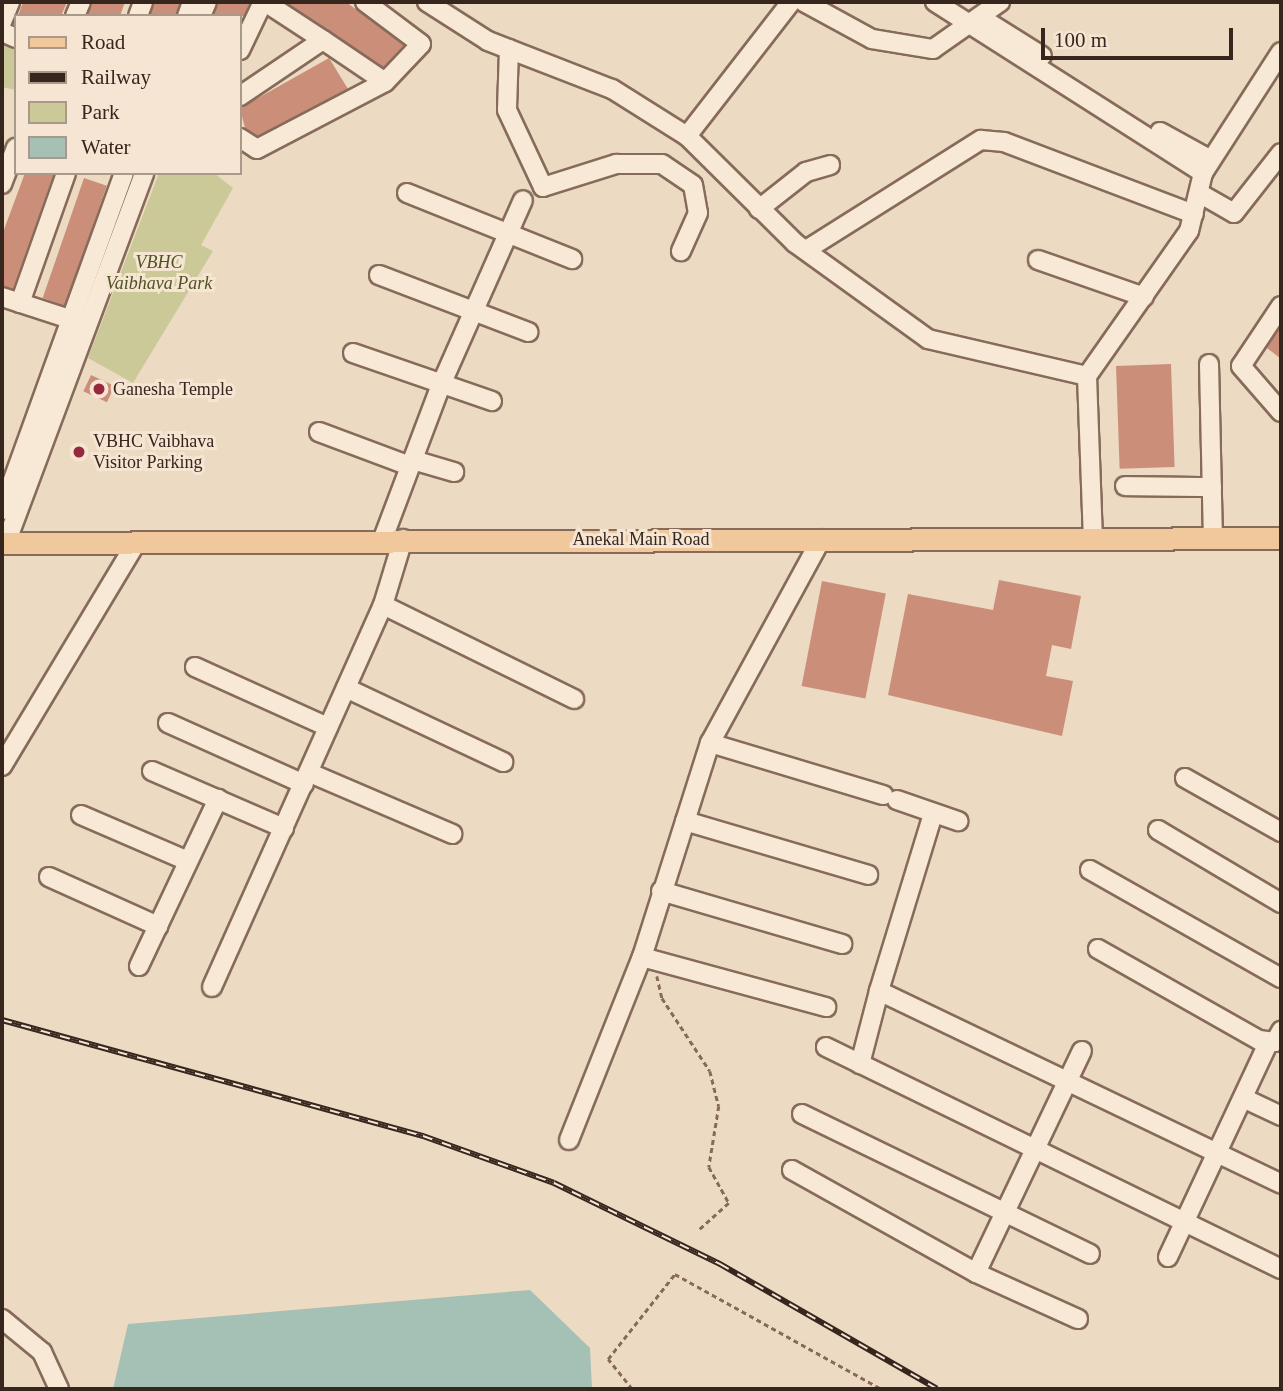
<!DOCTYPE html>
<style>
body{margin:0}
#map{position:relative;width:1283px;height:1391px;overflow:hidden;background:#eddac3;font-family:Georgia,serif}
div>[style]{position:absolute}
[style*='--x']{left:calc(var(--x)*1px);top:calc(var(--y)*1px);width:calc(var(--w)*1px);rotate:calc(var(--a)*1deg)}
.green>*{inset:0;background:#cbc997}
.water>*{inset:0;background:#a5c0b4}
.building>*{inset:0;background:#cb8e79;transform-origin:0 0}
.path>*{height:2.5px;margin-top:-1.25px;transform-origin:0;background:repeating-linear-gradient(90deg,#876b5a 0 5px,transparent 0 8.5px)}
.roads{filter:drop-shadow(2px 0 #876b5a) drop-shadow(-2px 0 #876b5a) drop-shadow(0 2px #876b5a) drop-shadow(0 -2px #876b5a)}
.minor>*{height:18px;margin:-9px;padding:0 9px;transform-origin:9px;border-radius:9px;background:#f8e9d6}
.major>*{height:21px;margin:-10.5px;padding:0 10.5px;transform-origin:10.5px;border-radius:10.5px;background:#f0c89b}
.rail>*{height:6px;margin-top:-3px;transform-origin:0;background:repeating-linear-gradient(90deg,#f5e5d2 0 10px,#37261e 0 20px);box-sizing:border-box;border-block:2px solid #37261e}
.dots>*{width:19px;height:19px;translate:-50% -50%;box-sizing:border-box;border:4px solid #f5e5d2;border-radius:50%}
span{translate:-50% -50%;white-space:nowrap;text-align:center;line-height:1.15;-webkit-text-stroke:6px #f5e5d2;paint-order:stroke}
.park-label{font-size:18px;color:#4f5325;font-style:italic}
.poi-label{font-size:18px;color:#37261e}
.left{translate:0 -50%;text-align:left}
.street-label{font-size:18px;color:#37261e}
.frame{position:absolute;inset:0;border:4px solid #37261e;pointer-events:none}
.legend{position:absolute;left:14px;top:14px;width:228px;height:161px;box-sizing:border-box;background:#f5e5d2;border:2px solid #a9998a;margin:0;padding:9px 12px;list-style:none;font-size:21px;color:#37261e}
.legend li{display:flex;align-items:center;gap:14px;height:35px}
.legend b{width:35px;border:2px solid #a9998a}
.scale{position:absolute;left:1041px;top:28px;width:192px;height:32px;box-sizing:border-box;border:4px solid #37261e;border-top:0;padding-left:9px;font-size:21px;line-height:24px;white-space:nowrap;color:#37261e;-webkit-text-stroke:5px #f5e5d2;paint-order:stroke}
</style>
<div id="map">
<div class="green">
<i style="clip-path:polygon(2px 32px,16px 38px,16px 90px,2px 87px)"></i>
<i style="clip-path:polygon(159px 173px,214px 173px,233px 188px,201px 245px,213px 251px,133px 383px,88px 358px)"></i>
</div>
<div class="water">
<i style="clip-path:polygon(530px 1290px,590px 1348px,592px 1389px,113px 1389px,128px 1324px)"></i>
</div>
<div class="building">
<i style="clip-path:polygon(23px 2px,67px 2px,61px 16px,18px 16px)"></i>
<i style="clip-path:polygon(92px 2px,125px 2px,120px 16px,87px 16px)"></i>
<i style="clip-path:polygon(154px 2px,180px 2px,176px 16px,150px 16px)"></i>
<i style="clip-path:polygon(218px 2px,250px 2px,244px 16px,213px 16px)"></i>
<i style="clip-path:polygon(285px 2px,346px 2px,404px 45px,383px 67px)"></i>
<i style="clip-path:polygon(329px 58px,348px 89px,258px 136px,245px 128px,240px 108px)"></i>
<i style="clip-path:polygon(25px 173px,54px 173px,13px 289px,2px 286px,2px 235px)"></i>
<i style="left:84px;top:178px;width:24px;height:127px;rotate:19deg"></i>
<i style="clip-path:polygon(1281px 326px,1281px 359px,1267px 348px)"></i>
<i style="left:1171px;top:364px;width:103px;height:55px;rotate:88deg"></i>
<i style="left:91px;top:375px;width:26px;height:18px;rotate:25deg"></i>
<i style="clip-path:polygon(999px 580px,1081px 596px,1071px 649px,1052px 645px,1046px 676px,1073px 681px,1062px 736px,888px 695px,908px 594px,993px 610px)"></i>
<i style="left:822px;top:581px;width:65px;height:107px;rotate:11deg"></i>
</div>
<div class="path">
<i style="--x:657;--y:976;--w:23;--a:77"></i>
<i style="--x:662;--y:998;--w:87;--a:56.7"></i>
<i style="--x:710;--y:1071;--w:36;--a:76"></i>
<i style="--x:719;--y:1106;--w:62;--a:99.3"></i>
<i style="--x:709;--y:1167;--w:41;--a:60.9"></i>
<i style="--x:729;--y:1203;--w:40;--a:138"></i>
<i style="--x:632;--y:1389;--w:38;--a:-129"></i>
<i style="--x:608;--y:1359;--w:108;--a:-51.8"></i>
<i style="--x:675;--y:1274;--w:237;--a:29.1"></i>
</div>
<div class="roads">
<div class="minor">
<i style="--x:427;--y:2;--w:72;--a:32.6"></i>
<i style="--x:488;--y:41;--w:133;--a:21.2"></i>
<i style="--x:612;--y:89;--w:89;--a:32.1"></i>
<i style="--x:687;--y:136;--w:152;--a:44.7"></i>
<i style="--x:795;--y:243;--w:164;--a:35.8"></i>
<i style="--x:928;--y:339;--w:163;--a:13.1"></i>
<i style="--x:804;--y:2;--w:77;--a:28.6"></i>
<i style="--x:872;--y:39;--w:62;--a:9.3"></i>
<i style="--x:933;--y:49;--w:82;--a:-35"></i>
<i style="--x:935;--y:2;--w:318;--a:32.5"></i>
<i style="--x:75;--y:16;--w:15;--a:-67"></i>
<i style="--x:138;--y:16;--w:15;--a:-70"></i>
<i style="--x:187;--y:16;--w:15;--a:-70"></i>
<i style="--x:201;--y:16;--w:15;--a:-67"></i>
<i style="--x:980;--y:17;--w:73;--a:32.2"></i>
<i style="--x:2;--y:22;--w:22;--a:-68"></i>
<i style="--x:2;--y:32;--w:15;--a:23"></i>
<i style="--x:323;--y:40;--w:75;--a:34.1"></i>
<i style="--x:509;--y:49;--w:61;--a:91.9"></i>
<i style="--x:507;--y:110;--w:85;--a:64.9"></i>
<i style="--x:543;--y:187;--w:77;--a:-17.5"></i>
<i style="--x:616;--y:164;--w:46;--a:0"></i>
<i style="--x:662;--y:164;--w:37;--a:34"></i>
<i style="--x:693;--y:185;--w:28;--a:80"></i>
<i style="--x:698;--y:213;--w:42;--a:114.1"></i>
<i style="--x:240;--y:50;--w:53;--a:-64.4"></i>
<i style="--x:240;--y:96;--w:100;--a:-34"></i>
<i style="--x:323;--y:40;--w:69;--a:-146.8"></i>
<i style="--x:1160;--y:132;--w:58;--a:28.8"></i>
<i style="--x:687;--y:136;--w:170;--a:-52.2"></i>
<i style="--x:240;--y:138;--w:20;--a:33"></i>
<i style="--x:257;--y:149;--w:144;--a:-27.6"></i>
<i style="--x:385;--y:82;--w:52;--a:-46.5"></i>
<i style="--x:421;--y:44;--w:70;--a:-143.1"></i>
<i style="--x:2;--y:184;--w:39;--a:-69"></i>
<i style="--x:407;--y:193;--w:178;--a:21.8"></i>
<i style="--x:1199;--y:193;--w:40;--a:29.7"></i>
<i style="--x:1234;--y:213;--w:76;--a:-51.9"></i>
<i style="--x:759;--y:209;--w:60;--a:-38.2"></i>
<i style="--x:806;--y:172;--w:25;--a:-16"></i>
<i style="--x:806;--y:250;--w:207;--a:-32.2"></i>
<i style="--x:981;--y:140;--w:23;--a:5"></i>
<i style="--x:1004;--y:142;--w:203;--a:20.8"></i>
<i style="--x:1038;--y:260;--w:112;--a:19.2"></i>
<i style="--x:379;--y:275;--w:160;--a:20.9"></i>
<i style="--x:2;--y:297;--w:84;--a:18"></i>
<i style="--x:20;--y:303;--w:138;--a:-70.5"></i>
<i style="--x:1281;--y:306;--w:72;--a:123.7"></i>
<i style="--x:1241;--y:366;--w:61;--a:49"></i>
<i style="--x:353;--y:353;--w:147;--a:19.1"></i>
<i style="--x:1209;--y:364;--w:174;--a:88.7"></i>
<i style="--x:319;--y:432;--w:97;--a:20.5"></i>
<i style="--x:413;--y:460;--w:43;--a:16.3"></i>
<i style="--x:1125;--y:486;--w:87;--a:0.7"></i>
<i style="--x:2;--y:510;--w:358;--a:-70.1"></i>
<i style="--x:1093;--y:540;--w:164;--a:-92.1"></i>
<i style="--x:1087;--y:376;--w:177;--a:-54.9"></i>
<i style="--x:1189;--y:231;--w:60;--a:-76.4"></i>
<i style="--x:1203;--y:173;--w:144;--a:-57.2"></i>
<i style="--x:382;--y:541;--w:167;--a:-69.3"></i>
<i style="--x:441;--y:385;--w:202;--a:-66.1"></i>
<i style="--x:6;--y:543;--w:395;--a:-69.5"></i>
<i style="--x:383;--y:605;--w:213;--a:26.2"></i>
<i style="--x:195;--y:667;--w:146;--a:24.3"></i>
<i style="--x:346;--y:688;--w:174;--a:25.2"></i>
<i style="--x:168;--y:723;--w:149;--a:24.2"></i>
<i style="--x:710;--y:743;--w:181;--a:16.7"></i>
<i style="--x:2;--y:766;--w:260;--a:-59"></i>
<i style="--x:152;--y:771;--w:144;--a:23.4"></i>
<i style="--x:310;--y:773;--w:155;--a:23.2"></i>
<i style="--x:1185;--y:778;--w:110;--a:29.4"></i>
<i style="--x:897;--y:800;--w:65;--a:19"></i>
<i style="--x:933;--y:814;--w:185;--a:107"></i>
<i style="--x:879;--y:991;--w:446;--a:25.6"></i>
<i style="--x:81;--y:815;--w:116;--a:23.3"></i>
<i style="--x:685;--y:821;--w:191;--a:16.4"></i>
<i style="--x:1158;--y:830;--w:143;--a:30.7"></i>
<i style="--x:1090;--y:870;--w:219;--a:29.5"></i>
<i style="--x:49;--y:877;--w:120;--a:24.2"></i>
<i style="--x:661;--y:891;--w:189;--a:16.3"></i>
<i style="--x:1098;--y:949;--w:185;--a:29.5"></i>
<i style="--x:1259;--y:1040;--w:16;--a:7"></i>
<i style="--x:1275;--y:1042;--w:13;--a:-61"></i>
<i style="--x:642;--y:957;--w:191;--a:15.2"></i>
<i style="--x:139;--y:966;--w:185;--a:-64.7"></i>
<i style="--x:212;--y:987;--w:419;--a:-65.9"></i>
<i style="--x:383;--y:605;--w:69;--a:-73.1"></i>
<i style="--x:826;--y:1047;--w:506;--a:26.01"></i>
<i style="--x:860;--y:1064;--w:75;--a:-75.4"></i>
<i style="--x:1243;--y:1098;--w:42;--a:25.3"></i>
<i style="--x:802;--y:1114;--w:320;--a:25.9"></i>
<i style="--x:569;--y:1140;--w:197;--a:-68.3"></i>
<i style="--x:642;--y:957;--w:225;--a:-72.4"></i>
<i style="--x:710;--y:743;--w:232;--a:-61.4"></i>
<i style="--x:792;--y:1170;--w:211;--a:29.2"></i>
<i style="--x:1168;--y:1257;--w:235;--a:-64.9"></i>
<i style="--x:2;--y:1319;--w:52;--a:39.5"></i>
<i style="--x:42;--y:1352;--w:41;--a:65.3"></i>
<i style="--x:1078;--y:1319;--w:112;--a:-155.7"></i>
<i style="--x:976;--y:1273;--w:246;--a:-64.5"></i>
</div>
<div class="major">
<i style="--x:2;--y:543;--w:1279;--a:-0.22"></i>
</div>
</div>
<div class="rail">
<i style="--x:2;--y:1020;--w:437;--a:15.4"></i>
<i style="--x:423;--y:1136;--w:139;--a:19.7"></i>
<i style="--x:554;--y:1183;--w:185;--a:26"></i>
<i style="--x:720;--y:1264;--w:250;--a:29.9"></i>
</div>
<div class="dots">
<i style="left:99px;top:389px;background:#962a3c"></i>
<i style="left:79px;top:452px;background:#962a3c"></i>
</div>
<div class="park-label">
<span style="left:159px;top:273px">VBHC<br>Vaibhava Park</span>
</div>
<div class="poi-label">
<span class="left" style="left:113px;top:389px">Ganesha Temple</span>
<span class="left" style="left:93px;top:452px">VBHC Vaibhava<br>Visitor Parking</span>
</div>
<div class="street-label">
<span style="left:641px;top:539px">Anekal Main Road</span>
</div>
<div class="frame"></div>
<ul class="legend">
<li><b style="height:9px;background:#f0c89b"></b>Road</li>
<li><b style="height:9px;background:#37261e"></b>Railway</li>
<li><b style="height:19px;background:#cbc997"></b>Park</li>
<li><b style="height:19px;background:#a5c0b4"></b>Water</li>
</ul>
<div class="scale">100 m</div>
</div>
